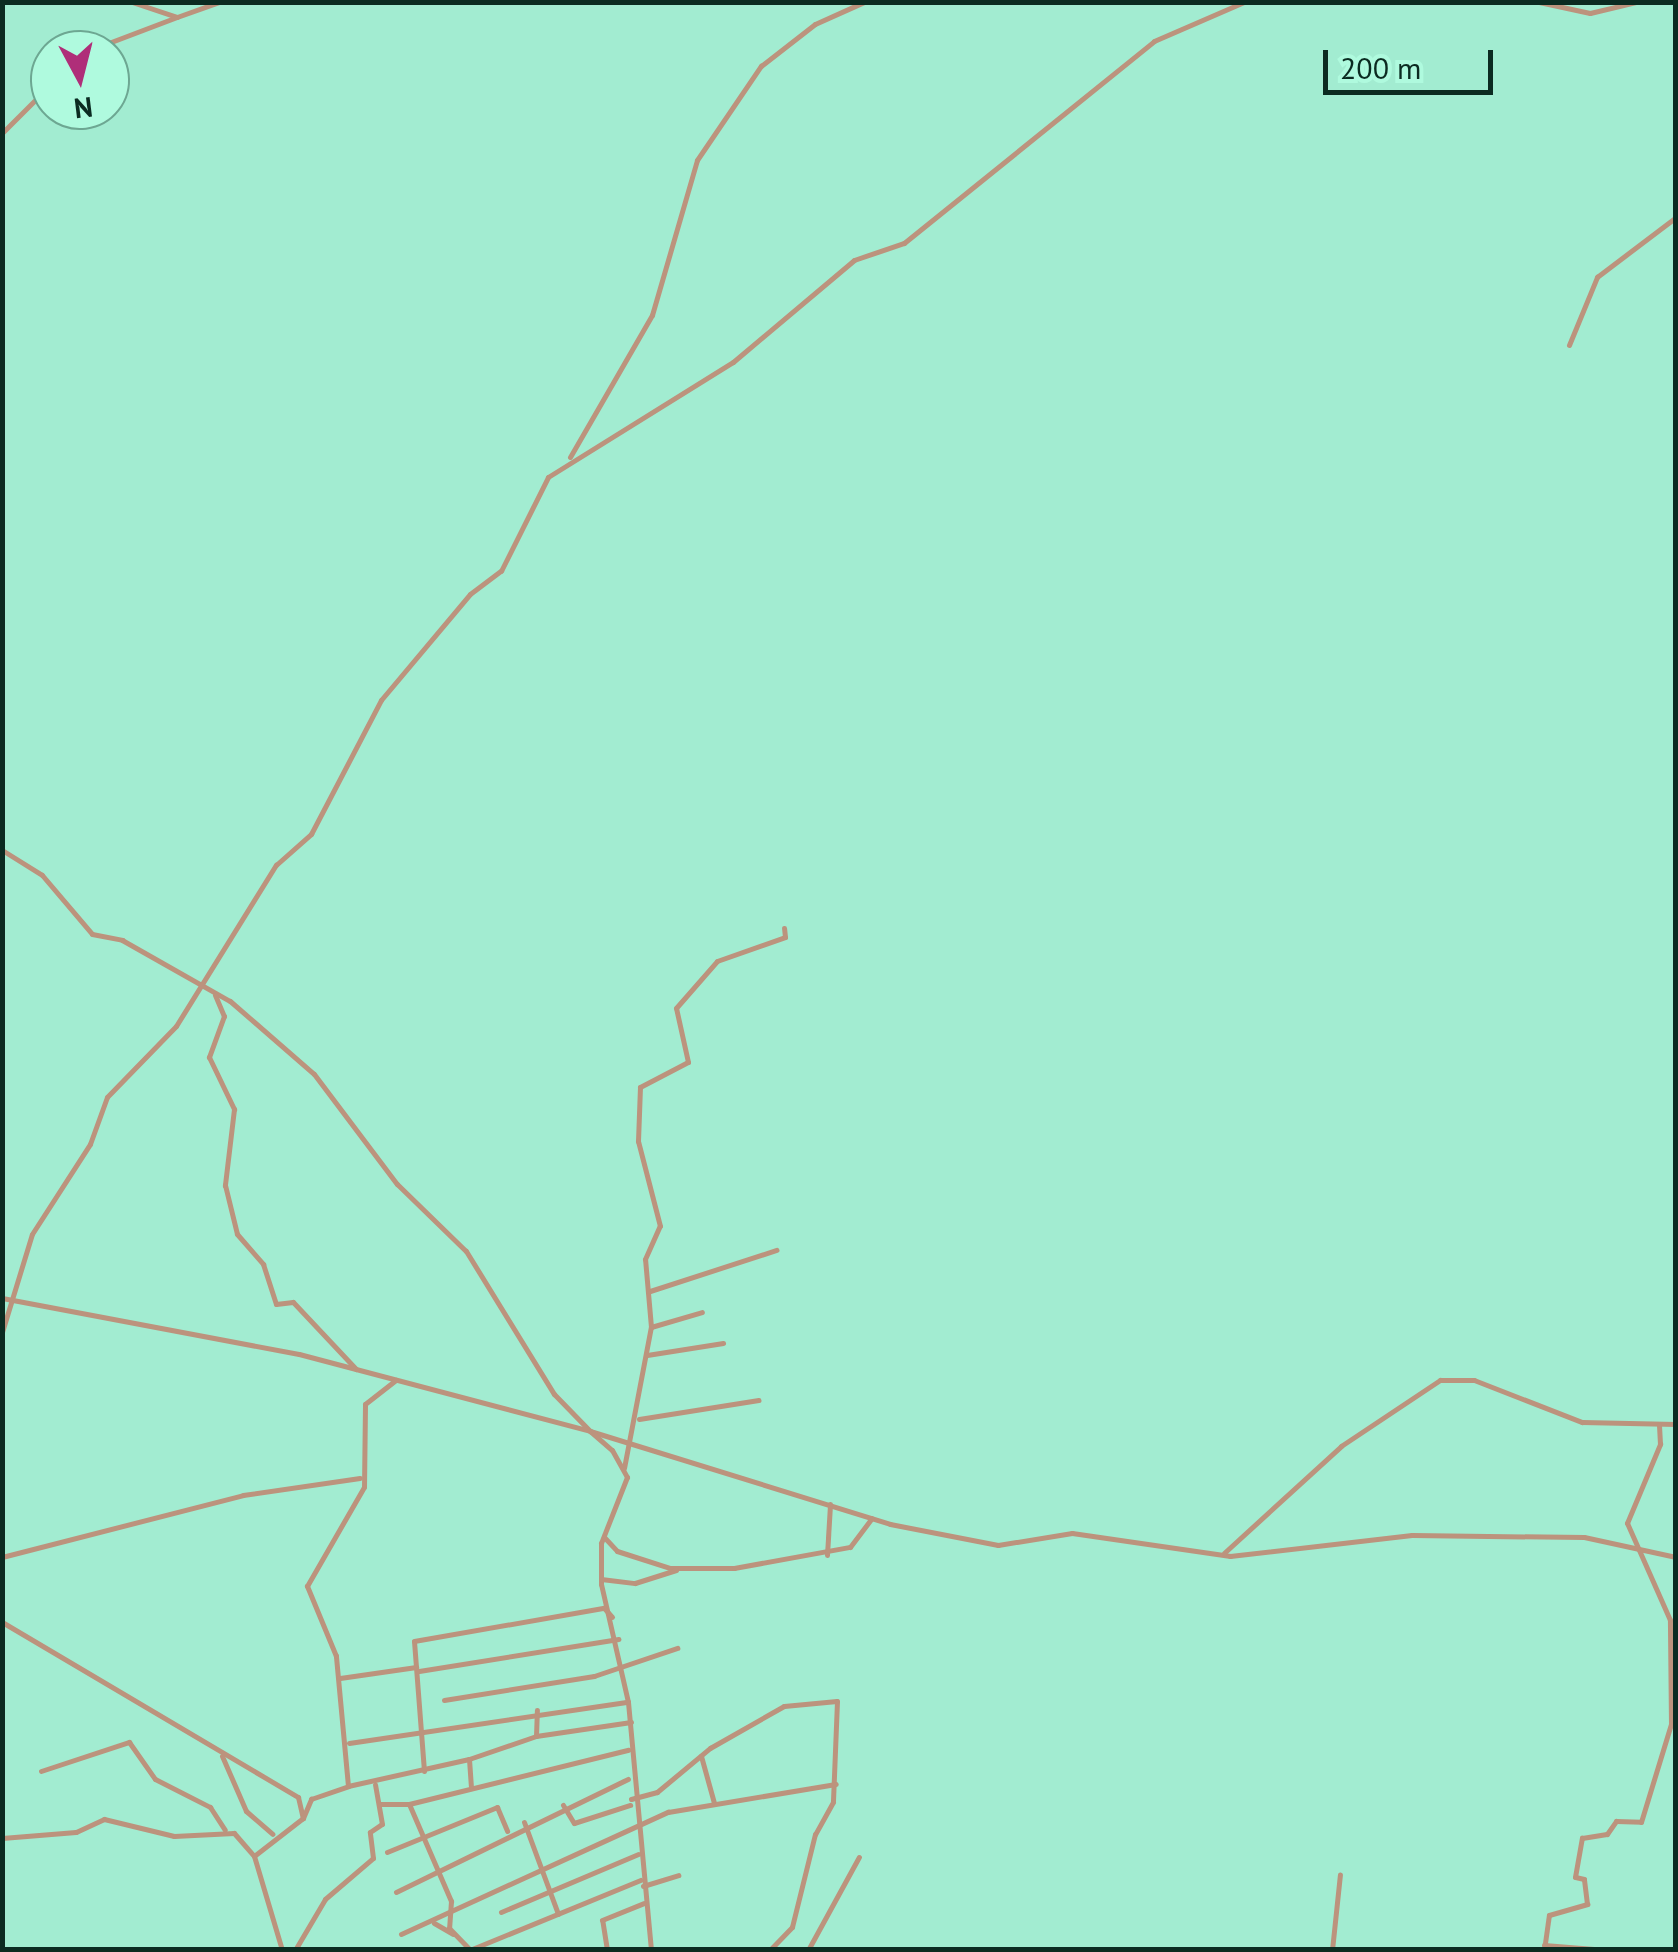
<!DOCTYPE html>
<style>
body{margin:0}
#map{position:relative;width:1678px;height:1952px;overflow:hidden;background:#a2ecd1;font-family:"PT Sans",sans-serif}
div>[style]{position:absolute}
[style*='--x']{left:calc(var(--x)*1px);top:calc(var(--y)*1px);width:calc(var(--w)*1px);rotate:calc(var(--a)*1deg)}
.minor>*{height:5px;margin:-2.5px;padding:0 2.5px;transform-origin:2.5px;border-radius:2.5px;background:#bc937d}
span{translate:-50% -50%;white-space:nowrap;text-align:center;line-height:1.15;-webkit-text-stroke:10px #affade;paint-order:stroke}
.frame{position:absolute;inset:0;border:5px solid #0b2b21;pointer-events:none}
.north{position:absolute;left:30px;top:30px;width:100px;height:100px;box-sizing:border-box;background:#affade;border:2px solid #6da792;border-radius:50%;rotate:173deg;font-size:28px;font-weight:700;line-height:40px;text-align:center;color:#0b2b21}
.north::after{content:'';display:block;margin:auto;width:35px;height:45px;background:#af2e79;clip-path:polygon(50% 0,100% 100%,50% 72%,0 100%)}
.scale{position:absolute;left:1323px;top:50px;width:170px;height:45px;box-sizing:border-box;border:5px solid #0b2b21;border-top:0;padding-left:12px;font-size:30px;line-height:35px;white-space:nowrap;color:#0b2b21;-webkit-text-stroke:8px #affade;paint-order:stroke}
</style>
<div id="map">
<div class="minor">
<i style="--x:132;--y:2;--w:47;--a:18.4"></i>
<i style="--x:177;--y:17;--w:45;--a:-19.7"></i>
<i style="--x:722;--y:2;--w:23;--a:0"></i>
<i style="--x:1539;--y:2;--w:52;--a:12.2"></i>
<i style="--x:1590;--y:13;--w:47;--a:-13.4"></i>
<i style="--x:90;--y:50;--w:93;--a:-20.8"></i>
<i style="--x:2;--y:133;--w:68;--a:-45"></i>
<i style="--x:1569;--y:345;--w:74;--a:-67.6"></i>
<i style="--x:1597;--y:277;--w:99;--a:-37.2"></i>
<i style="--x:570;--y:457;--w:164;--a:-60"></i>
<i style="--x:652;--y:315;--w:161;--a:-73.8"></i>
<i style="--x:697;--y:160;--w:114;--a:-55.8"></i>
<i style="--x:761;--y:66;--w:68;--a:-37.9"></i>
<i style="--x:815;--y:24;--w:54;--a:-24.2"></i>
<i style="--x:2;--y:850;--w:47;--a:32"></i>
<i style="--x:42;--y:875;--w:77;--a:49.7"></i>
<i style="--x:92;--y:934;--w:31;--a:11"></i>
<i style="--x:122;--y:940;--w:124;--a:29.5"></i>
<i style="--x:230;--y:1001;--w:111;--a:41"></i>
<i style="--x:314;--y:1074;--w:138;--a:53"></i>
<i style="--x:397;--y:1184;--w:96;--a:44.2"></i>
<i style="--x:466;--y:1251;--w:168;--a:58.4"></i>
<i style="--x:554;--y:1394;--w:52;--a:45.8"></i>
<i style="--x:590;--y:1431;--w:314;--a:17.2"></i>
<i style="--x:890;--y:1524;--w:110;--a:11"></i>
<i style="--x:998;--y:1545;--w:75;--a:-9.2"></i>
<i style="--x:1072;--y:1533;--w:160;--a:8.3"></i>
<i style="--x:1230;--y:1556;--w:183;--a:-6.6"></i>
<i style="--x:1412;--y:1535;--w:172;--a:0.7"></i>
<i style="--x:1584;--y:1537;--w:94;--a:12.3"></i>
<i style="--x:215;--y:995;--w:23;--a:67"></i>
<i style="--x:224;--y:1016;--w:44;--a:110.1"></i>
<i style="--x:209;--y:1057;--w:58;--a:64.3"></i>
<i style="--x:234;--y:1109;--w:77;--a:96.8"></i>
<i style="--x:225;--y:1185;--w:50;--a:76.2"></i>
<i style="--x:237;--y:1234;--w:40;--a:49"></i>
<i style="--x:263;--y:1264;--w:42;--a:72"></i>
<i style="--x:276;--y:1304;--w:17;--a:-7"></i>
<i style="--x:293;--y:1302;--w:92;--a:46.8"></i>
<i style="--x:650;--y:1291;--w:133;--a:-18"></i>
<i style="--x:2;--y:1298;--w:302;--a:10.7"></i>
<i style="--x:299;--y:1354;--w:301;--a:14.8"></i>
<i style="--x:590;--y:1431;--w:29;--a:41"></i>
<i style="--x:612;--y:1450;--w:31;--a:61"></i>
<i style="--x:627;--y:1477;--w:71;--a:111.5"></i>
<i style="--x:601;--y:1543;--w:41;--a:90"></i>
<i style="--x:601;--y:1584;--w:121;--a:77.1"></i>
<i style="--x:628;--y:1702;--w:249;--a:84.7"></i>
<i style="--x:651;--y:1327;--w:53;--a:-16.4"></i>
<i style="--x:2;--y:1332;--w:102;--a:-73"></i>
<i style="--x:32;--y:1234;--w:107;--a:-57.2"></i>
<i style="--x:90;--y:1144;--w:50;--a:-70.1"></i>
<i style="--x:107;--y:1097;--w:99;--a:-45.8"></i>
<i style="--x:176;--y:1026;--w:190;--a:-58.2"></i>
<i style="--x:276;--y:865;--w:47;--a:-41.5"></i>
<i style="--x:311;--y:834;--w:151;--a:-62.4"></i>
<i style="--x:381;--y:700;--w:138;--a:-50"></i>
<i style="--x:470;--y:594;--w:39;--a:-37"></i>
<i style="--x:501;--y:571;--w:105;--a:-63.4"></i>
<i style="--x:548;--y:477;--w:218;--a:-31.9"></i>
<i style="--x:733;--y:362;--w:158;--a:-40.1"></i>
<i style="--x:854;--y:260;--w:53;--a:-18.8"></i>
<i style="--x:904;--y:243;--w:321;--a:-38.9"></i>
<i style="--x:1154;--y:41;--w:98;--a:-23.4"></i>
<i style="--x:647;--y:1355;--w:77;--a:-9"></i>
<i style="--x:639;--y:1419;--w:121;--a:-9"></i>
<i style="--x:624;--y:1468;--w:144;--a:-79.2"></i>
<i style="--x:651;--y:1327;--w:68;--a:-95"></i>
<i style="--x:645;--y:1259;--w:36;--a:-66"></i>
<i style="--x:660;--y:1226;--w:88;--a:-104.5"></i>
<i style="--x:638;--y:1141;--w:54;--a:-87.9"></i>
<i style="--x:640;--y:1087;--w:54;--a:-27.5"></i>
<i style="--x:688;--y:1062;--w:55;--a:-102.5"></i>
<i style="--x:676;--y:1008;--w:62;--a:-48.9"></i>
<i style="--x:717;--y:961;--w:72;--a:-19.4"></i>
<i style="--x:785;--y:937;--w:9;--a:-96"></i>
<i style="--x:604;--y:1537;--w:19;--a:47"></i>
<i style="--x:617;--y:1551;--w:56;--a:17.8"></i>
<i style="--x:670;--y:1568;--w:64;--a:0"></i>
<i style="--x:734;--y:1568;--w:118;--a:-10.3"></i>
<i style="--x:850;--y:1547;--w:36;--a:-53"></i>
<i style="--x:1224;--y:1553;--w:159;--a:-42.4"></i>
<i style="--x:1341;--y:1446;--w:119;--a:-33.7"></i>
<i style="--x:1440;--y:1380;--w:34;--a:0"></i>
<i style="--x:1474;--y:1380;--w:116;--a:21.3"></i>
<i style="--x:1582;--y:1422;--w:94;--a:1.2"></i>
<i style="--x:827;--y:1555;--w:51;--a:-86.6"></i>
<i style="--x:2;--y:1557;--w:249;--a:-14.4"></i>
<i style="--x:243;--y:1495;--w:118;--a:-8.3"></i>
<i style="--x:601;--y:1579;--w:34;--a:7"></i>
<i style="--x:635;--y:1583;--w:43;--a:-17.6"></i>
<i style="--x:2;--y:1622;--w:344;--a:30.6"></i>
<i style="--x:298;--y:1797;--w:22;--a:77"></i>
<i style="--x:419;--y:1671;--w:202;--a:-9.1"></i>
<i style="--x:340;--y:1678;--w:77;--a:-8.2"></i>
<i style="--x:444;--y:1700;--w:152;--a:-9.1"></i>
<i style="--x:594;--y:1676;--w:88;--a:-18.6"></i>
<i style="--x:536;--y:1736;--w:96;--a:-8.4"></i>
<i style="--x:349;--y:1743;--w:282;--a:-8.4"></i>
<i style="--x:222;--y:1756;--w:60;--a:66.4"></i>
<i style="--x:246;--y:1811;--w:35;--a:41"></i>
<i style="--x:701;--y:1756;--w:49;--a:74.5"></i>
<i style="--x:469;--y:1759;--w:71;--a:-18.9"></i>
<i style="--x:536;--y:1736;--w:26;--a:-88"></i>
<i style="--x:41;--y:1771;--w:93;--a:-18.2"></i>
<i style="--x:129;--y:1742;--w:45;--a:54.9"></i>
<i style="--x:155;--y:1779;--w:62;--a:27"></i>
<i style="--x:210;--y:1807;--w:27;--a:57"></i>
<i style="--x:424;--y:1771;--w:130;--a:-94.4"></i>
<i style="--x:414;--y:1641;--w:193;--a:-9.9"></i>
<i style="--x:604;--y:1608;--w:12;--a:48"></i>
<i style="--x:348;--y:1786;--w:131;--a:-95.3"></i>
<i style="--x:336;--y:1656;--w:76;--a:-112.5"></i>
<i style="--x:307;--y:1586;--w:114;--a:-60.1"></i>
<i style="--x:364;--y:1487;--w:83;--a:-89.3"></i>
<i style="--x:365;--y:1404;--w:39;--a:-38"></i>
<i style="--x:631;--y:1799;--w:27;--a:-15"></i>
<i style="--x:657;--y:1792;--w:69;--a:-39.7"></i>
<i style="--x:710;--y:1748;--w:85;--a:-29.6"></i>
<i style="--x:784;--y:1706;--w:53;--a:-5.4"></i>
<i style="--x:837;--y:1701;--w:101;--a:92.3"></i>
<i style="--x:833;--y:1802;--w:37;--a:119"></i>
<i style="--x:815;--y:1834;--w:96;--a:103.9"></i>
<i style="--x:792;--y:1927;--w:32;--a:134"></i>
<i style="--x:380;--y:1804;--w:29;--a:0"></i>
<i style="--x:409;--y:1804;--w:106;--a:66.6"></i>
<i style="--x:451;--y:1901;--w:27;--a:94"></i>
<i style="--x:449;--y:1928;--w:30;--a:46"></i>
<i style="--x:409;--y:1804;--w:226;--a:-13.9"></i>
<i style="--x:563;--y:1805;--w:21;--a:59"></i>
<i style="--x:574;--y:1823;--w:59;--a:-17.8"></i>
<i style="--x:524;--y:1822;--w:98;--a:69.7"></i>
<i style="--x:2;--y:1838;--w:74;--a:-4.6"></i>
<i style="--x:76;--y:1832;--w:31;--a:-25"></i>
<i style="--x:104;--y:1819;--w:72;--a:13.7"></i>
<i style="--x:174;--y:1836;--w:60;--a:-2.9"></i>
<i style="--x:234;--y:1833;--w:30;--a:49"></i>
<i style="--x:254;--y:1856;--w:98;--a:73.4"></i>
<i style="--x:387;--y:1852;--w:119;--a:-22.2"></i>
<i style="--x:497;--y:1807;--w:26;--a:67"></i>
<i style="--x:254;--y:1856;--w:62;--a:-37.8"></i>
<i style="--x:303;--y:1818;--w:21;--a:-67"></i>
<i style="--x:311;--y:1799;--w:39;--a:-19"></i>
<i style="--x:348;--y:1786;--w:124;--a:-12.6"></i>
<i style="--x:469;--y:1759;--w:27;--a:86"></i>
<i style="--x:643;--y:1886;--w:37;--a:-17"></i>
<i style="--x:396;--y:1892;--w:258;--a:-26"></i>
<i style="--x:501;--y:1912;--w:149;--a:-22.9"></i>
<i style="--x:434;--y:1923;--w:22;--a:30"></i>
<i style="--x:401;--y:1934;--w:294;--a:-24.6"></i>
<i style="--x:668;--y:1812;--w:170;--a:-9.5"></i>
<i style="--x:1544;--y:1945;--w:50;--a:4.6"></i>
<i style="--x:472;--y:1949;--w:182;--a:-22.3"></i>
<i style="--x:295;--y:1950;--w:59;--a:-59.5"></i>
<i style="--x:325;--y:1899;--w:63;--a:-40.5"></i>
<i style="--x:373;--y:1858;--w:26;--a:-97"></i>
<i style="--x:370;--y:1832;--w:14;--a:-34"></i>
<i style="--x:382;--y:1824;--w:40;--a:-100"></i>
<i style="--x:607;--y:1950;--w:30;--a:-99"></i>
<i style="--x:602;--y:1920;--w:45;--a:-22"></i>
<i style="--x:808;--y:1950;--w:106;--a:-61.3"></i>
<i style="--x:1332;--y:1950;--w:76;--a:-84"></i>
<i style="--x:1544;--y:1950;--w:35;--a:-82"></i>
<i style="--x:1549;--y:1915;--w:40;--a:-16"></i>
<i style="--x:1587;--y:1904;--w:25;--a:-97"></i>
<i style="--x:1584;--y:1879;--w:9;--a:-167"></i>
<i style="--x:1575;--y:1877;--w:40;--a:-80"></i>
<i style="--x:1582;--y:1838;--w:25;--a:-9"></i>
<i style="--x:1607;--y:1834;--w:16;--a:-55"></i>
<i style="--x:1616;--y:1821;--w:25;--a:2"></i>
<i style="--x:1641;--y:1822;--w:102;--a:-73"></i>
<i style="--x:1671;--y:1724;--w:104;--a:-90.6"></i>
<i style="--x:1670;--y:1620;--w:106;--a:-113.9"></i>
<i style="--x:1627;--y:1523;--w:86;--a:-67.3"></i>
<i style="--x:1660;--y:1444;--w:19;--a:-93"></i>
</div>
<div class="frame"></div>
<div class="north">N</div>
<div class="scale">200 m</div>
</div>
